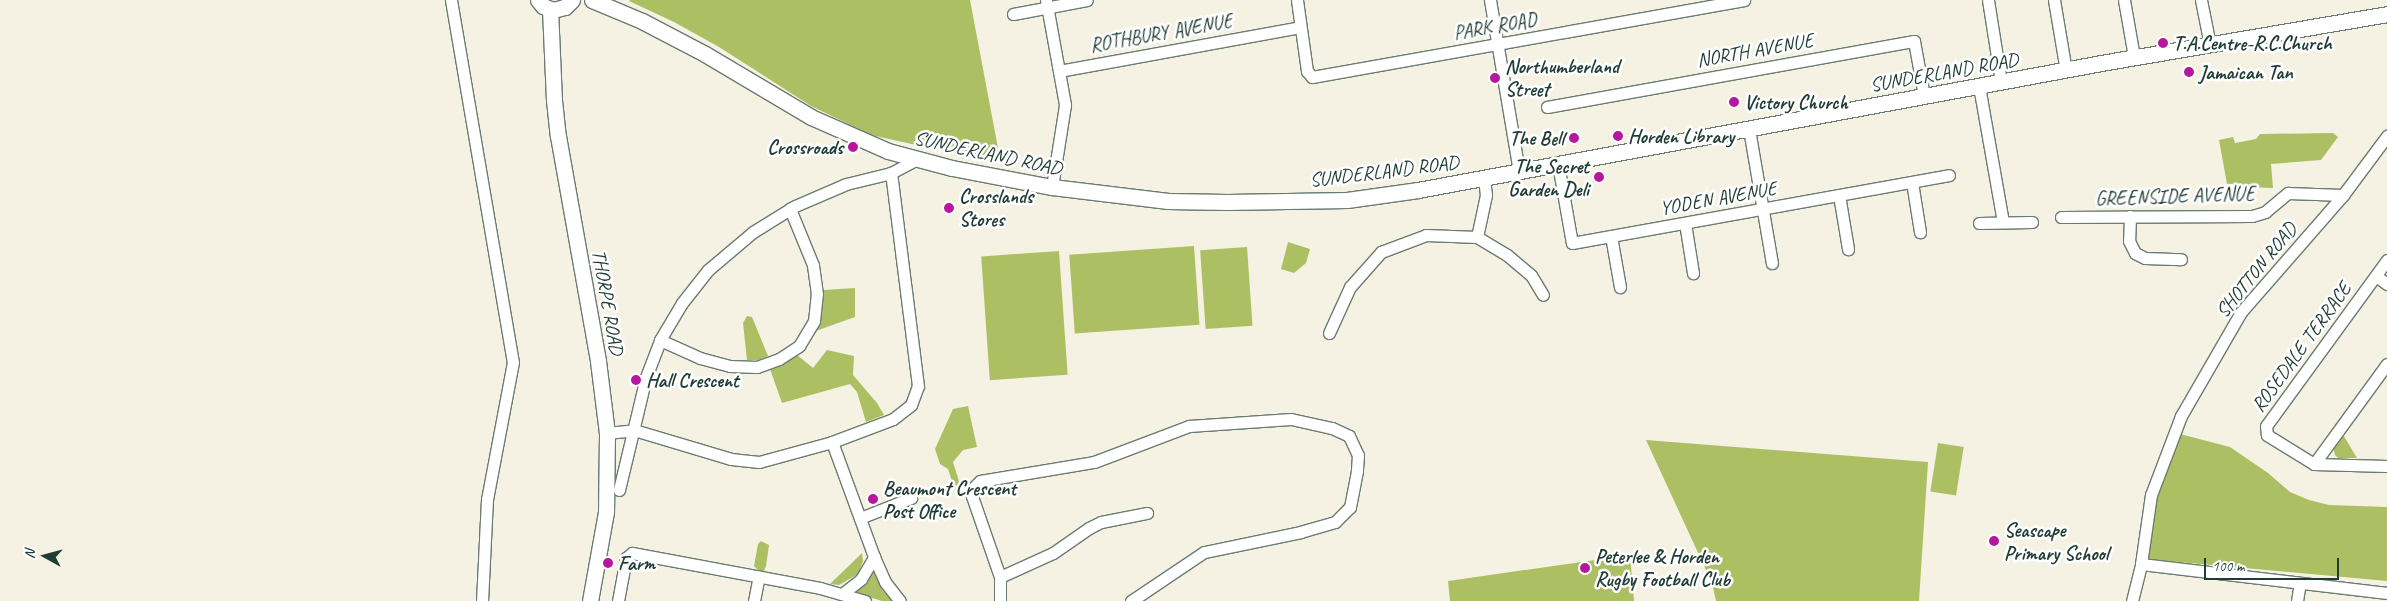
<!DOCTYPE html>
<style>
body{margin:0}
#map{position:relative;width:2387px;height:601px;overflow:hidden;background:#f6f2e3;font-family:Caveat,sans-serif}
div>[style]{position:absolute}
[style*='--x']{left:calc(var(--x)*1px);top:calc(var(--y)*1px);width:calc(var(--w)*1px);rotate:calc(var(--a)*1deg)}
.green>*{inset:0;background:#adbf63;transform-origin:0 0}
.roads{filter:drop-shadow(1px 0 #6a7c71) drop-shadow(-1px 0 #6a7c71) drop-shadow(0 1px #6a7c71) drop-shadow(0 -1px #6a7c71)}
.minor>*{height:11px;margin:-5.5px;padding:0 5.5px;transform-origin:5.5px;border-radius:5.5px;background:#fff}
.major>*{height:15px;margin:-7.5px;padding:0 7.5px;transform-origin:7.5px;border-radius:7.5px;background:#fff}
.dots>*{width:14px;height:14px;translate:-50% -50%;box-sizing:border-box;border:2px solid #fff;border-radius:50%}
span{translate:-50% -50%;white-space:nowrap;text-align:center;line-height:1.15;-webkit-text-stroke:5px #fff;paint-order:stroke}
.street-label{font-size:20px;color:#1f3d34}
.poi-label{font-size:20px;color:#1f3d34;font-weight:700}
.left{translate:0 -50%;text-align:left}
.right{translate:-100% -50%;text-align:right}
.north{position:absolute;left:20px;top:531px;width:50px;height:50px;-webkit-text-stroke:4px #fff;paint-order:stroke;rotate:277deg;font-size:14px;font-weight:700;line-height:20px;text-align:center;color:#1f3d34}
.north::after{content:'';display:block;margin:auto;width:18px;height:22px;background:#1f3d34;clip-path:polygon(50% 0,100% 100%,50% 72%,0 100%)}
.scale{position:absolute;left:2204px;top:558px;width:135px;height:22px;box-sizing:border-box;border:2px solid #1f3d34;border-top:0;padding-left:6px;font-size:15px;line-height:18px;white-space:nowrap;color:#1f3d34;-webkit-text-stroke:4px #fff;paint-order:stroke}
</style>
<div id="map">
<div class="green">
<i style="clip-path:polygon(630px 0,970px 0,998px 148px,996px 158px,916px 145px,871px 135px,811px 106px,719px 47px,674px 22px,629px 1px)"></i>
<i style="clip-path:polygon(2333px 133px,2338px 137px,2321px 160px,2271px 164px,2273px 188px,2241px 187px,2239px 184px,2227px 184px,2219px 140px,2233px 137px,2235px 143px,2256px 139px,2260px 134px)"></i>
<i style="clip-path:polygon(1288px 242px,1310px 249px,1306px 263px,1294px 273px,1281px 269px)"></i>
<i style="left:1194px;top:246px;width:79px;height:125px;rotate:86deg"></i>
<i style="left:1247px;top:247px;width:79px;height:47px;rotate:86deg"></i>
<i style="left:1059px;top:251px;width:124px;height:78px;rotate:86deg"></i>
<i style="clip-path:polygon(855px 288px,855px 317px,813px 332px,821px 310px,824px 290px)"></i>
<i style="clip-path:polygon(747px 316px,752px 317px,768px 356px,758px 360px,747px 360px,743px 323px)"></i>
<i style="clip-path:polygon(827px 350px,854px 356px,853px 375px,877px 403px,884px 415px,866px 422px,857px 392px,850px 384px,782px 403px,770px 369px,796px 354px,813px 368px)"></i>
<i style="clip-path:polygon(968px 406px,977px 447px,963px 450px,953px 462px,963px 494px,957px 496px,948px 469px,940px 464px,935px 449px,953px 409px)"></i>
<i style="clip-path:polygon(2342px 433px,2357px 458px,2338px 458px,2335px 455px,2333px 448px)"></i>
<i style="clip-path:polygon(2180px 434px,2230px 447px,2268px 473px,2290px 492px,2309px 500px,2329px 505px,2387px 507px,2387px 581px,2146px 559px,2155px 497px)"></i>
<i style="clip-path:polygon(1646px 440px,1928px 462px,1919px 601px,1716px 601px,1712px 583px)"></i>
<i style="left:1938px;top:443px;width:26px;height:49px;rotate:9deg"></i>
<i style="clip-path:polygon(761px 541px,769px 545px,766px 566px,764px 571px,759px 571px,754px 566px,758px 544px)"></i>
<i style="clip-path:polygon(862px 553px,863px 561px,858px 574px,839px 585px,830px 584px)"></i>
<i style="clip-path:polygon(1630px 555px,1634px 601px,1450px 601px,1448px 581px)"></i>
<i style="clip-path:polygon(872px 569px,883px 591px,894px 601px,882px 601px,853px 592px)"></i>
</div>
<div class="roads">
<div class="minor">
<i style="--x:451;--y:0;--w:367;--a:80.3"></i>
<i style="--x:513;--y:362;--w:139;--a:100.7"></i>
<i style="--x:487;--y:499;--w:102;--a:92.8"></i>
<i style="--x:1046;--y:0;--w:107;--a:79.7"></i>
<i style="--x:1065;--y:105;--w:83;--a:99"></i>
<i style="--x:1297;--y:0;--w:72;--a:82"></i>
<i style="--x:1307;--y:71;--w:8;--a:50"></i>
<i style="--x:1312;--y:77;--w:439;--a:-10.1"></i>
<i style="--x:1490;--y:0;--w:173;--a:80.4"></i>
<i style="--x:1988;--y:0;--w:83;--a:81"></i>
<i style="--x:2054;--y:0;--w:72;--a:80.4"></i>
<i style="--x:2124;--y:0;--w:58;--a:80"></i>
<i style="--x:2201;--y:0;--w:46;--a:78.7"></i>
<i style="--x:1013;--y:14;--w:75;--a:-10.7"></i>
<i style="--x:1059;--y:71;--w:245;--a:-10.3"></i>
<i style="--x:1979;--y:86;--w:138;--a:80"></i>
<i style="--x:1547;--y:107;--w:373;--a:-10.2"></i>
<i style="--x:1914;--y:41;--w:56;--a:79.7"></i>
<i style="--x:1749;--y:129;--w:136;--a:80.3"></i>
<i style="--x:1558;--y:164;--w:80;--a:80"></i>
<i style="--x:1572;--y:243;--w:383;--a:-10.2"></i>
<i style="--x:1912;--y:182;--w:51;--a:80.9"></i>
<i style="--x:1839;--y:195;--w:55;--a:80.5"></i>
<i style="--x:2130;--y:216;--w:25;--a:92"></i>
<i style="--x:2129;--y:241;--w:13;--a:63"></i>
<i style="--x:2135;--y:253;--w:11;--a:27"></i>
<i style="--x:2145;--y:258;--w:36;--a:2"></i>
<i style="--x:2061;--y:217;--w:191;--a:-0.3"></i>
<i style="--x:2252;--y:216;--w:14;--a:-17"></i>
<i style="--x:2265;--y:212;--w:30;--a:-40"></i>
<i style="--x:2288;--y:193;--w:55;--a:2.1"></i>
<i style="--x:1685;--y:223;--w:51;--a:80.9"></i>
<i style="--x:1979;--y:223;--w:53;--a:-1.1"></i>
<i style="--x:1611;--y:236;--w:52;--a:80"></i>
<i style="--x:1477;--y:237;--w:43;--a:-77.9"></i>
<i style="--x:1486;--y:195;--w:16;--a:-97"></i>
<i style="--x:2387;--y:260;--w:205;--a:126.1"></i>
<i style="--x:2266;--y:426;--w:9;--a:84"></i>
<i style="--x:2267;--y:435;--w:55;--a:31.7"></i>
<i style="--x:2314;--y:464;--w:73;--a:1.6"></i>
<i style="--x:2376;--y:276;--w:14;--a:36"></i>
<i style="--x:1329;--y:333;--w:51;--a:-65.5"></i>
<i style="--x:1350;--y:287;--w:47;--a:-48.5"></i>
<i style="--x:1381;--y:252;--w:48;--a:-20.7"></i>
<i style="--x:1426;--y:235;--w:51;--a:2.2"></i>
<i style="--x:1477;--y:237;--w:35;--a:31"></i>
<i style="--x:1507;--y:255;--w:31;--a:40"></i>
<i style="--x:1531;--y:275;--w:23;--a:59"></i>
<i style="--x:660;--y:340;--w:44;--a:24.2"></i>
<i style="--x:700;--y:358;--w:31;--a:15"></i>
<i style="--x:730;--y:366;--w:27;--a:2"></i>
<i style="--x:757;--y:367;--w:23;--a:-20"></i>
<i style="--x:779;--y:359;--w:24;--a:-33"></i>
<i style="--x:799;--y:346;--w:29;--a:-59"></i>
<i style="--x:814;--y:321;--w:27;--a:-84"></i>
<i style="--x:817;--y:294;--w:29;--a:-98"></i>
<i style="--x:813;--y:265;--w:61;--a:-112.3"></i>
<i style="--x:607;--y:433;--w:27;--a:-6"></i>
<i style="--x:634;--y:430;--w:101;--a:16.6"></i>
<i style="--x:731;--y:459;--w:28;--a:6"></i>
<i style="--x:759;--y:462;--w:76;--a:-15.3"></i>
<i style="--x:832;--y:442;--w:65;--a:-20.7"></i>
<i style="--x:893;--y:419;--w:23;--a:-38"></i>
<i style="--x:911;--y:405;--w:20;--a:-70"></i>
<i style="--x:918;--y:386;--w:215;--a:-97.2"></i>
<i style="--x:832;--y:442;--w:122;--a:69.9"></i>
<i style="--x:874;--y:557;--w:27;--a:66"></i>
<i style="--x:885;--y:582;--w:24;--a:52"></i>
<i style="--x:2314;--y:464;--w:124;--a:-53.9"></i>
<i style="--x:619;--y:490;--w:116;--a:-76.6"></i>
<i style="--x:646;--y:377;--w:40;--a:-69"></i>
<i style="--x:660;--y:340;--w:43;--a:-59.3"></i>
<i style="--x:682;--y:303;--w:42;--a:-51.8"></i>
<i style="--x:708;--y:270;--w:59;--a:-40.2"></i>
<i style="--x:753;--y:232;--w:49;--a:-31.8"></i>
<i style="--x:795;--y:206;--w:56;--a:-23.3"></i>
<i style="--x:846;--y:184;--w:46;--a:-13.7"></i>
<i style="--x:891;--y:173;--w:30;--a:-28"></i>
<i style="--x:860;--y:518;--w:55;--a:-21.4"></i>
<i style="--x:2141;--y:564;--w:248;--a:6.7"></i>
<i style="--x:1000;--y:577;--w:58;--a:-24.4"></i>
<i style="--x:1053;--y:553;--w:44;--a:-34.8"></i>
<i style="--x:1089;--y:528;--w:13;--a:-27"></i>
<i style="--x:1101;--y:522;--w:47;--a:-11.1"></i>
<i style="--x:842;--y:594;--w:24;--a:-38"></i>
<i style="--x:861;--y:579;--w:26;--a:-59"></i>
<i style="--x:618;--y:601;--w:44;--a:-79.5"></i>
<i style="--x:626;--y:558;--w:8;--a:-40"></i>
<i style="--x:632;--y:553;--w:191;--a:10.5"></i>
<i style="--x:820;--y:588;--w:47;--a:16.1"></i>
<i style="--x:754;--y:601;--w:25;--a:-79"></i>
<i style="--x:1000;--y:601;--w:24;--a:-90"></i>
<i style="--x:1000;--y:577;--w:86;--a:-109.1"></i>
<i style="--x:972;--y:496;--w:9;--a:-77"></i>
<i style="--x:974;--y:487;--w:8;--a:-45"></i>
<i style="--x:980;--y:481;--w:116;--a:-9.5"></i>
<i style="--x:1094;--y:462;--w:102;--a:-20.8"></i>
<i style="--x:1189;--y:426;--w:102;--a:-3.9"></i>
<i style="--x:1291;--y:419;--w:42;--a:12.4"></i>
<i style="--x:1332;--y:428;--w:19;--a:25"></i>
<i style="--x:1349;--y:436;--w:21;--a:65"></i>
<i style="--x:1358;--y:455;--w:16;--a:94"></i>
<i style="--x:1357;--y:471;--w:37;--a:101"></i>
<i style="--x:1350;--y:507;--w:21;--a:135"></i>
<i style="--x:1335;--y:522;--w:35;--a:164"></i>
<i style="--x:1301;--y:532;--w:99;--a:168.3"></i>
<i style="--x:1204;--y:552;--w:88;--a:146.1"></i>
<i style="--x:2132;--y:601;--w:38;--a:-76"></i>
<i style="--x:2141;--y:564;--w:70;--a:-81.8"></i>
<i style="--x:2151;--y:495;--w:85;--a:-69.2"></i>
<i style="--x:2181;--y:416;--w:120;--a:-60"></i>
<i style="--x:2241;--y:312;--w:155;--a:-48.9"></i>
<i style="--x:2343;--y:195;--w:74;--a:-53.3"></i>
<i style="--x:2297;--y:601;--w:18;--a:-81"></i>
</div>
<div class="major">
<i style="--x:538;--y:0;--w:8;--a:50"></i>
<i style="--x:543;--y:6;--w:11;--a:22"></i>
<i style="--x:553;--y:10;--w:12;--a:-14"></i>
<i style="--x:565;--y:7;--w:10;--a:-45"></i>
<i style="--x:592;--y:0;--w:54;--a:22.8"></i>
<i style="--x:642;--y:21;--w:71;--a:27.6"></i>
<i style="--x:705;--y:54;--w:123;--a:30.7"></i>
<i style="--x:811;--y:117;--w:84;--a:23.8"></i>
<i style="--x:888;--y:151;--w:66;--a:14.9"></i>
<i style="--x:952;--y:168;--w:102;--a:10.8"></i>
<i style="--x:1052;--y:187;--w:117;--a:6.9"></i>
<i style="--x:1168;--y:201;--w:59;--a:1"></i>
<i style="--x:1227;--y:202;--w:120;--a:-1"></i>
<i style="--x:1347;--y:200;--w:72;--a:-8"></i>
<i style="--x:1418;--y:190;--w:695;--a:-10.53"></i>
<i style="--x:2101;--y:63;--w:290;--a:-9.7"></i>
<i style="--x:550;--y:9;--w:91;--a:87.5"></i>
<i style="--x:554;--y:100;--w:36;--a:84"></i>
<i style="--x:558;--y:136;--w:229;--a:79.9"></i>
<i style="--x:598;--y:361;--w:73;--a:82.9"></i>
<i style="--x:607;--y:433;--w:79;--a:90.7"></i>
<i style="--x:606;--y:512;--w:90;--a:100.2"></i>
</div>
</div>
<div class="dots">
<i style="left:2163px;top:43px;background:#b5179e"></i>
<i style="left:2189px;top:72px;background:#b5179e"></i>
<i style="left:1495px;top:78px;background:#b5179e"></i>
<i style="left:1734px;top:102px;background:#b5179e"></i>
<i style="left:1618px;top:136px;background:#b5179e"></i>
<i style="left:1574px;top:138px;background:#b5179e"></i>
<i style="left:853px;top:147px;background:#b5179e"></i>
<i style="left:1599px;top:177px;background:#b5179e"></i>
<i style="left:949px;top:208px;background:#b5179e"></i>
<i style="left:636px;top:380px;background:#b5179e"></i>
<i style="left:873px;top:499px;background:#b5179e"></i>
<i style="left:1994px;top:541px;background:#b5179e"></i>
<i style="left:608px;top:563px;background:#b5179e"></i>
<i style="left:1585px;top:568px;background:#b5179e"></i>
</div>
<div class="street-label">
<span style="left:1495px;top:26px;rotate:-10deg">PARK ROAD</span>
<span style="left:1161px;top:33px;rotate:-10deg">ROTHBURY AVENUE</span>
<span style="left:1755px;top:50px;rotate:-10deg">NORTH AVENUE</span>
<span style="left:1944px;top:72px;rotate:-10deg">SUNDERLAND ROAD</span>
<span style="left:988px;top:153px;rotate:12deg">SUNDERLAND ROAD</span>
<span style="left:1384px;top:171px;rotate:-7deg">SUNDERLAND ROAD</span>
<span style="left:2175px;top:196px;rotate:-2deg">GREENSIDE AVENUE</span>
<span style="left:1718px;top:198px;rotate:-10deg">YODEN AVENUE</span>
<span style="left:2256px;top:270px;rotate:-51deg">SHOTTON ROAD</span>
<span style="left:608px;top:302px;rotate:80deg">THORPE ROAD</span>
<span style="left:2301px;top:347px;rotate:-54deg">ROSEDALE TERRACE</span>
</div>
<div class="poi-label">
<span class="left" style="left:2173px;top:43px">T.A.Centre-R.C.Church</span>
<span class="left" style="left:1505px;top:78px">Northumberland<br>Street</span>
<span class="left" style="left:2199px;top:72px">Jamaican Tan</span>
<span class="left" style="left:1744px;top:102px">Victory Church</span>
<span class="left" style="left:1628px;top:136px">Horden Library</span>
<span class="right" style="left:1564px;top:138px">The Bell</span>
<span class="right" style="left:843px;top:147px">Crossroads</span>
<span class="right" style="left:1589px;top:178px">The Secret<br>Garden Deli</span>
<span class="left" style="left:959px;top:208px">Crosslands<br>Stores</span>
<span class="left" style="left:646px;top:380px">Hall Crescent</span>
<span class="left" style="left:883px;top:500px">Beaumont Crescent<br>Post Office</span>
<span class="left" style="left:2004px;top:542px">Seascape<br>Primary School</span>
<span class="left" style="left:1595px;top:568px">Peterlee &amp; Horden<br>Rugby Football Club</span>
<span class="left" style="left:618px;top:563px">Farm</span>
</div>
<div class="north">N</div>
<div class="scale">100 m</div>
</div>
